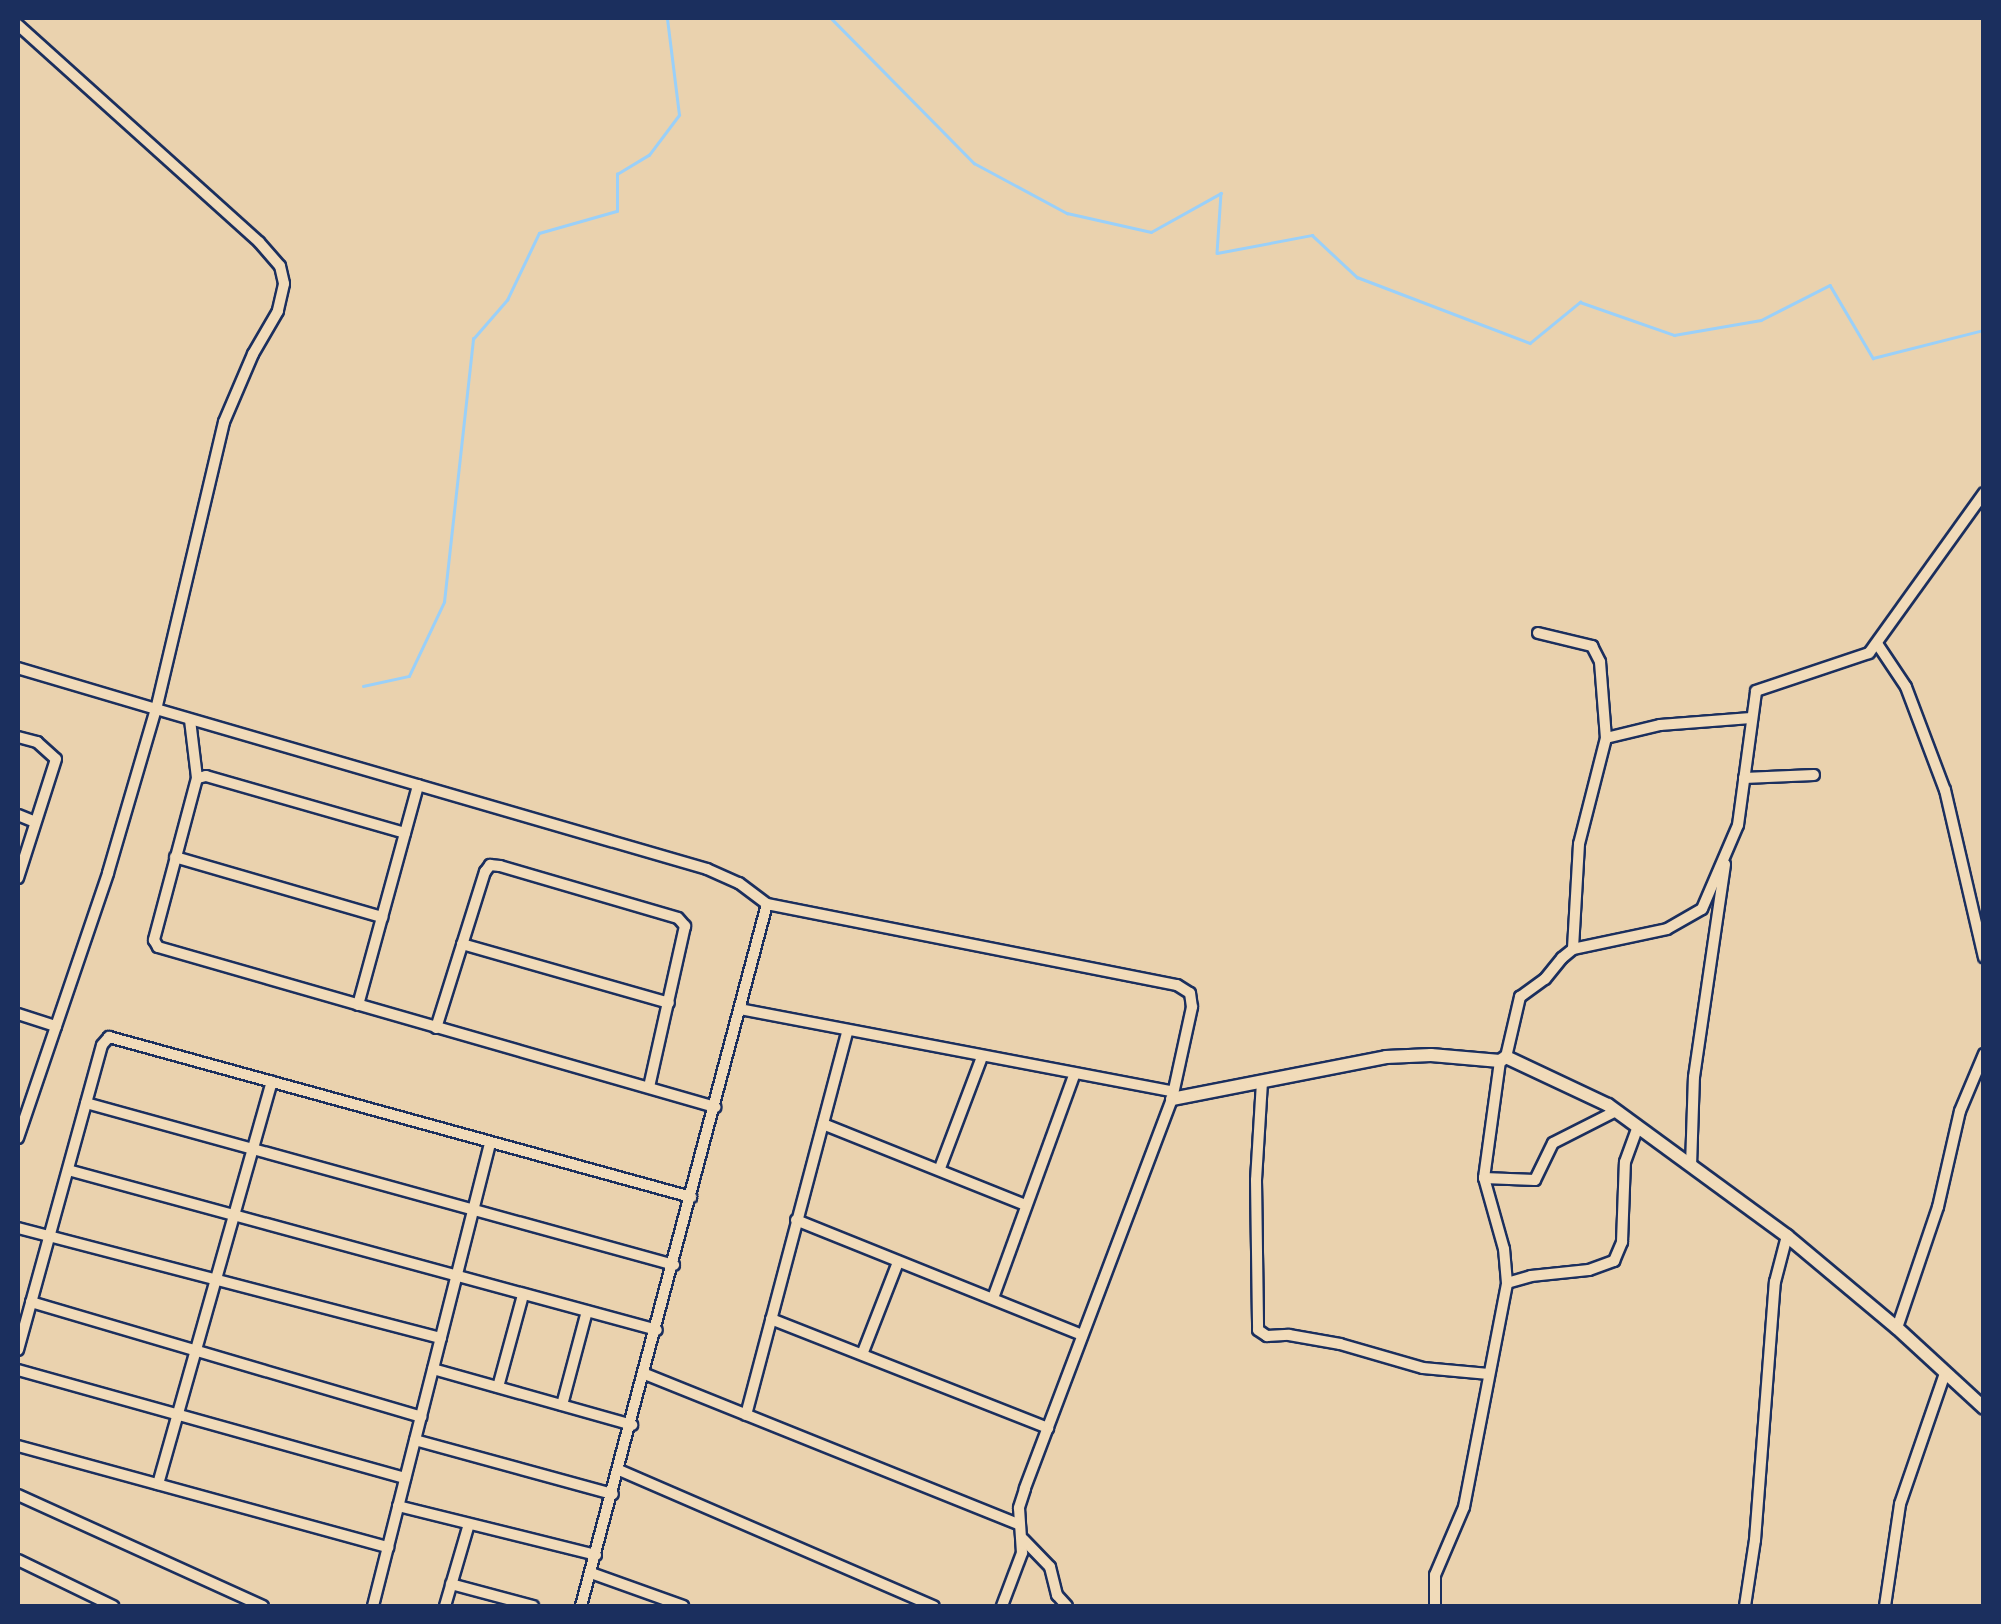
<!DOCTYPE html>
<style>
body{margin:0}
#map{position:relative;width:2001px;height:1624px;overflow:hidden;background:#ead2ae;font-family:"Gochi Hand",sans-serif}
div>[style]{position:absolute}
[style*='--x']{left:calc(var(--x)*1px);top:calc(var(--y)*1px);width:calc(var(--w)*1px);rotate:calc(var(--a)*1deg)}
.stream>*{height:2.5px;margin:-1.25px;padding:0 1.25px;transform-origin:1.25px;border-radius:1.25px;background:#9ad0f9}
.roads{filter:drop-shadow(2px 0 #1b2f5e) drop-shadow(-2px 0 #1b2f5e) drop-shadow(0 2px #1b2f5e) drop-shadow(0 -2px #1b2f5e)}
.minor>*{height:10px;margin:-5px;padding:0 5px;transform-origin:5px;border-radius:5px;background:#f1dbb9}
.tertiary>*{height:12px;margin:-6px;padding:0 6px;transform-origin:6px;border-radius:6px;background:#f1dbb9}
span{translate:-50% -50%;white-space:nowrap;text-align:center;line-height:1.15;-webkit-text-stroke:8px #f1dbb9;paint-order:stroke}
.frame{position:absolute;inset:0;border:20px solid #1b2f5e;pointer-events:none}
</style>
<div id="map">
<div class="stream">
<i style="--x:831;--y:18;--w:204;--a:45.4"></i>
<i style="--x:974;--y:163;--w:106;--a:28.3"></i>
<i style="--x:1067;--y:213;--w:86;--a:12.7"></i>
<i style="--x:1151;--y:232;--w:80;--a:-29.1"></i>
<i style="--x:1221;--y:193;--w:60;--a:93.8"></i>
<i style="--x:1217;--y:253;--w:97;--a:-10.7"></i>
<i style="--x:1312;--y:235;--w:62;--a:43"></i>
<i style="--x:1357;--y:277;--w:185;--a:20.9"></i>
<i style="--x:1530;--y:343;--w:65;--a:-39.4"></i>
<i style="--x:1580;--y:302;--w:100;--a:19.3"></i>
<i style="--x:1674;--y:335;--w:88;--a:-9.8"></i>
<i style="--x:1761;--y:320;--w:77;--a:-26.9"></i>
<i style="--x:1830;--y:285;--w:85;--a:59.5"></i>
<i style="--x:1873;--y:358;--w:114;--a:-14.2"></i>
<i style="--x:363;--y:686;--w:47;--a:-12.3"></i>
<i style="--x:409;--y:676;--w:82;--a:-64.7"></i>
<i style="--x:444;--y:602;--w:265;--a:-83.7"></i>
<i style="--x:473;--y:339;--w:52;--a:-48.9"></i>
<i style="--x:507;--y:300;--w:74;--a:-64.5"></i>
<i style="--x:539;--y:233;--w:81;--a:-15.8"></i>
<i style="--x:617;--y:211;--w:37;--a:-90"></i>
<i style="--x:617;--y:174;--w:37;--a:-31"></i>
<i style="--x:649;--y:155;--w:50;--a:-53.1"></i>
<i style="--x:679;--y:115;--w:98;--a:-97.1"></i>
</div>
<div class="roads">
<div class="minor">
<i style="--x:18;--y:25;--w:324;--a:42"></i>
<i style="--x:259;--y:242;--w:32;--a:49"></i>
<i style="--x:280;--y:266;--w:18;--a:77"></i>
<i style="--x:284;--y:284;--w:28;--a:103"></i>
<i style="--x:278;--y:311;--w:50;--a:120.2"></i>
<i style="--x:253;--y:354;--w:74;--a:113.1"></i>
<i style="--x:224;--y:422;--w:295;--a:103.3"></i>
<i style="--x:156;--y:709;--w:144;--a:-163.5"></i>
<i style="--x:1538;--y:633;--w:56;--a:13.5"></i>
<i style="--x:1592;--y:646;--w:18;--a:63"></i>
<i style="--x:1600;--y:662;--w:76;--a:85.5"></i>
<i style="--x:1606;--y:738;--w:109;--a:104.3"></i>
<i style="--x:1579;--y:844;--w:105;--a:93.3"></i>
<i style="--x:1878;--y:645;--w:50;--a:56.3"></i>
<i style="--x:1906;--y:687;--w:110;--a:69.3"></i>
<i style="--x:1945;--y:790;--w:172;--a:76.9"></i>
<i style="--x:190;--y:720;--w:58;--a:83.1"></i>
<i style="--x:18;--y:737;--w:20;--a:15"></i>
<i style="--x:37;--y:742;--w:25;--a:42"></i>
<i style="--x:56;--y:759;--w:125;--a:107.7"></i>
<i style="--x:1606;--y:738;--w:56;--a:-13.5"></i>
<i style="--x:1660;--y:725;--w:91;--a:-4.4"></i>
<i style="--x:1744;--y:778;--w:70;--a:-2.5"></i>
<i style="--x:18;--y:815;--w:16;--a:22"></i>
<i style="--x:405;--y:833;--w:207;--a:-164"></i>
<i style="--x:206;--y:776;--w:9;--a:167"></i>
<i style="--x:197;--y:778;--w:168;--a:104.9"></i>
<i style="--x:154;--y:940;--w:8;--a:60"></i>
<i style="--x:158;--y:947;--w:580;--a:16.03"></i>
<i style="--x:175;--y:857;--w:216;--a:16.2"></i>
<i style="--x:462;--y:944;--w:215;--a:15.9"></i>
<i style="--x:358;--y:1005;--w:228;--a:-74.7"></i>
<i style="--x:740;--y:1009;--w:439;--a:10.8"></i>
<i style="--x:18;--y:1014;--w:40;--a:18"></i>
<i style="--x:436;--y:1028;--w:164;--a:-72.6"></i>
<i style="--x:485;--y:872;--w:9;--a:-54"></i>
<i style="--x:490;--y:865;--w:10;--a:6"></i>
<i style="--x:500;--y:866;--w:185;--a:16.3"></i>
<i style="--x:678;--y:918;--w:11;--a:49"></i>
<i style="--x:685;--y:926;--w:165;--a:102.6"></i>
<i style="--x:1506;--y:1057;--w:62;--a:-76.9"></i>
<i style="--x:1520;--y:997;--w:31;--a:-36"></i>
<i style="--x:1545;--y:979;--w:27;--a:-51"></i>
<i style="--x:1562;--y:958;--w:14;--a:-39"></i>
<i style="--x:1573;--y:949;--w:96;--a:-12"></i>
<i style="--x:1667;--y:929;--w:40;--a:-29.7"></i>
<i style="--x:1702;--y:909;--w:91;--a:-66.8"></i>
<i style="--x:1738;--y:825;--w:135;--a:-82.3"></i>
<i style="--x:1756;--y:691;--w:119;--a:-18.6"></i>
<i style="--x:1869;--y:653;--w:197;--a:-54.3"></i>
<i style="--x:1262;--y:1082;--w:98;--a:93.5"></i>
<i style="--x:1256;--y:1180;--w:150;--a:89.2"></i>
<i style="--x:1258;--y:1330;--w:11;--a:34"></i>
<i style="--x:1267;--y:1336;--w:22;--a:-3"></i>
<i style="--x:1289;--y:1335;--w:52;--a:10"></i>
<i style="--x:1340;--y:1344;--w:86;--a:16.1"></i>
<i style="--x:1423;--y:1368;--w:66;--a:5.2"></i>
<i style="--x:86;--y:1103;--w:610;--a:15.4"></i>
<i style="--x:823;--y:1124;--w:219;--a:21.8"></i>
<i style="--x:18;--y:1138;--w:280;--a:-71.2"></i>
<i style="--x:108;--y:873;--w:171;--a:-73.7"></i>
<i style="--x:156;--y:709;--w:574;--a:16.19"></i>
<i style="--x:707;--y:869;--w:35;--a:24"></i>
<i style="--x:739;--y:883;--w:35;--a:37"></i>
<i style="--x:767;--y:904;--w:418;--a:11.2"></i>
<i style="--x:1177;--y:985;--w:15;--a:32"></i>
<i style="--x:1190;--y:993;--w:14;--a:82"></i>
<i style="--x:1192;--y:1007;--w:94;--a:102.3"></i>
<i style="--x:1172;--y:1099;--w:417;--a:110.7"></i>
<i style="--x:1025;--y:1489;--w:20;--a:108"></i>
<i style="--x:1019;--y:1508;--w:45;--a:86.2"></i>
<i style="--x:1022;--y:1553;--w:57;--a:110.7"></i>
<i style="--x:1691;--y:1166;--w:89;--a:-88.1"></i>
<i style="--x:1694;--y:1077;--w:215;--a:-81.7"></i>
<i style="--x:940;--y:1168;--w:119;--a:-69.3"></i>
<i style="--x:68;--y:1170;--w:610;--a:15.2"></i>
<i style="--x:1484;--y:1178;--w:51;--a:2.2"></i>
<i style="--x:1535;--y:1180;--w:41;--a:-64.1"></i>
<i style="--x:1553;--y:1143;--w:71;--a:-26.9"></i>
<i style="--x:796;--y:1220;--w:308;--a:21.9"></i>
<i style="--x:18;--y:1228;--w:437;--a:14.6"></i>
<i style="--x:1507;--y:1283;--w:25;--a:-16"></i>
<i style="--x:1531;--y:1276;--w:58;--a:-5.9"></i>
<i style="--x:1589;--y:1270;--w:27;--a:-20"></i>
<i style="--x:1614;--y:1261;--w:21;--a:-67"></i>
<i style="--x:1622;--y:1242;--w:80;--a:-87.9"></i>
<i style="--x:1625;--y:1162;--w:37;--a:-70"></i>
<i style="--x:993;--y:1298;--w:239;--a:-70"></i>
<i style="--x:31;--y:1302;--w:407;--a:16.4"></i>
<i style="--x:771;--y:1319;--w:298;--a:21.5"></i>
<i style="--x:1897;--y:1328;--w:128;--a:-71.3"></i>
<i style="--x:1938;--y:1207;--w:98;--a:-77.1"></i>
<i style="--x:1960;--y:1111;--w:62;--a:-67.2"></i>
<i style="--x:18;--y:1350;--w:316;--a:-74.6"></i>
<i style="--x:102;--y:1045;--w:11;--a:-49"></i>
<i style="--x:109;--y:1037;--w:604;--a:15.37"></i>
<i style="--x:863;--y:1352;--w:97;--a:-68.7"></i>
<i style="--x:433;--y:1369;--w:207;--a:15.7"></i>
<i style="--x:18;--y:1370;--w:402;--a:15.6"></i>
<i style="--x:645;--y:1374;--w:403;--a:21.9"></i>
<i style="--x:498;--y:1387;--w:95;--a:-74.8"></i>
<i style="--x:562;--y:1405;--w:97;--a:-75.1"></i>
<i style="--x:746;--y:1415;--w:396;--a:-75.2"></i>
<i style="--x:415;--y:1440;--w:205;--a:15.3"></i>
<i style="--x:18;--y:1446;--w:384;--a:15.3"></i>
<i style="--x:619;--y:1470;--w:343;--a:23.4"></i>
<i style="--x:158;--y:1484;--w:418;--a:-74.2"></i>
<i style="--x:18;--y:1495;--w:269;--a:24.4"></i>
<i style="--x:398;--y:1506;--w:204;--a:13.9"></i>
<i style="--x:1023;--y:1539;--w:39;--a:46"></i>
<i style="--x:1050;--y:1567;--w:29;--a:76"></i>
<i style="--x:1057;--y:1595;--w:15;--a:48"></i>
<i style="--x:18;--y:1560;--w:106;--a:25.8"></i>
<i style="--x:591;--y:1573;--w:98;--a:19.7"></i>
<i style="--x:451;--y:1584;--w:85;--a:15"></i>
<i style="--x:373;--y:1606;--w:477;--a:-75.8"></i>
<i style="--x:445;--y:1606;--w:85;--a:-73.7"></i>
<i style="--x:581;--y:1606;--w:726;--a:-75.16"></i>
<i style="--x:1435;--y:1606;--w:31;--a:-90"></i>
<i style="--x:1435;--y:1575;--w:74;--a:-66.9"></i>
<i style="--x:1464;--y:1507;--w:228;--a:-79.1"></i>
<i style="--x:1507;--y:1283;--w:34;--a:-95"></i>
<i style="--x:1504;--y:1249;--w:74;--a:-105.7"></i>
<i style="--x:1484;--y:1178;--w:118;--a:-82.2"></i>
<i style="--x:1745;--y:1606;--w:67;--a:-81.4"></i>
<i style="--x:1755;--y:1540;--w:259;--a:-85.6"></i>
<i style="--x:1775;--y:1282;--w:48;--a:-75.4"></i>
<i style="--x:1885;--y:1606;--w:103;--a:-81.6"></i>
<i style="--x:1900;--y:1504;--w:139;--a:-71"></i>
</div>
<div class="tertiary">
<i style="--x:1172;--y:1099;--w:218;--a:-11.1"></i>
<i style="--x:1386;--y:1057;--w:45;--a:-2.5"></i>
<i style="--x:1431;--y:1055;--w:69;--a:5"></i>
<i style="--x:1500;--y:1061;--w:7;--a:-34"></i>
<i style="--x:1506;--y:1057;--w:113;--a:25.2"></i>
<i style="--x:1608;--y:1105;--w:222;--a:36.2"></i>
<i style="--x:1787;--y:1236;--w:143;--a:39.9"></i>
<i style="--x:1897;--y:1328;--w:118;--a:42.6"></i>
</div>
</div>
<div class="frame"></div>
</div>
